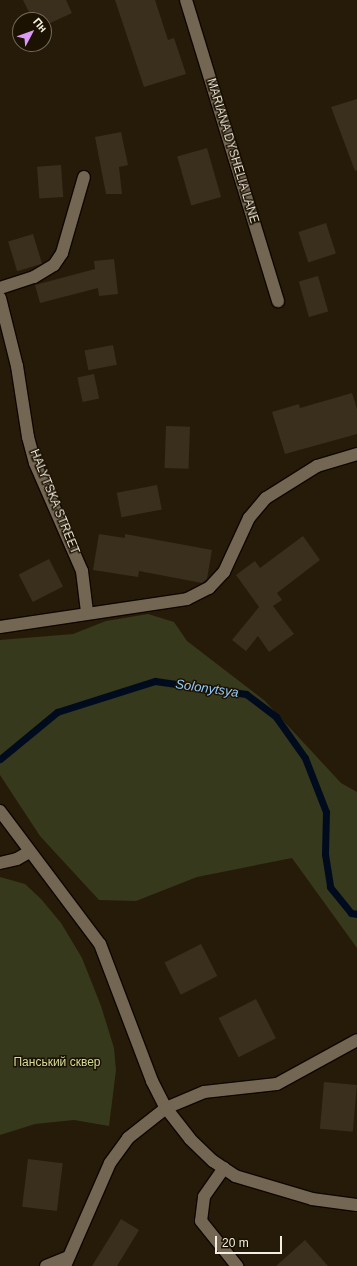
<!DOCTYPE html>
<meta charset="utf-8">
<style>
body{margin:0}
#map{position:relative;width:357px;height:1266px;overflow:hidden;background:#261b09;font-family:Helvetica,sans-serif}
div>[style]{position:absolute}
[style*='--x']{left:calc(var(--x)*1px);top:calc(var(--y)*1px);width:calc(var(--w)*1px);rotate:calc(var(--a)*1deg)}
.green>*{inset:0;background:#36391c}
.stream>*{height:7px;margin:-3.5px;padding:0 3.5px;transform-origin:3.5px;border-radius:3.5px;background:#000c1e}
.building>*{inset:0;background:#3a2e1c;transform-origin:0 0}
.roads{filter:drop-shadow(1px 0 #0f0600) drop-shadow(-1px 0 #0f0600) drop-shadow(0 1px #0f0600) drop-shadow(0 -1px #0f0600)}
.lane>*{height:12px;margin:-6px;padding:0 6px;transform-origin:6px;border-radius:6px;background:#736652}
.street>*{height:12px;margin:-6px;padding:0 6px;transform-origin:6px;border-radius:6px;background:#736652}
.secondary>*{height:12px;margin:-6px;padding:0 6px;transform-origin:6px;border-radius:6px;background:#736652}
span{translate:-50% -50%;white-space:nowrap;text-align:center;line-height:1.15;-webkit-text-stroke:3px #1c1202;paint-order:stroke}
.street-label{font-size:12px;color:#f4ede2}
.park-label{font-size:12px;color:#d4dd98}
.water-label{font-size:13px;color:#92cafb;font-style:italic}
.north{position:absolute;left:12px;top:12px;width:40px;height:40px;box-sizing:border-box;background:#1c1202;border:1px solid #726a5c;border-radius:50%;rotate:49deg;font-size:11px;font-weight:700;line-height:16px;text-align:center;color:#f4ede2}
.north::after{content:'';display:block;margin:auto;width:14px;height:18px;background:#db9af6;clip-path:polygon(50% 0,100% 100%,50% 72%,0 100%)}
.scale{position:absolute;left:215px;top:1236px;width:67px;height:18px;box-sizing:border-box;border:2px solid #f4ede2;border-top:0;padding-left:5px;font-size:12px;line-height:14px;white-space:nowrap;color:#f4ede2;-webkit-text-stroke:3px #1c1202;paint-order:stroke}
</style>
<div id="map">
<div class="green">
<i style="clip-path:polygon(148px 614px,174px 622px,187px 641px,265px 701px,341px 783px,357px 792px,357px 948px,292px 858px,197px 877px,136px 901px,99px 900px,40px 836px,0 775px,0 640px,73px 634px,106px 621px)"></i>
<i style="clip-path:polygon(0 877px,25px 884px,41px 899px,61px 923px,82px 958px,101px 1006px,114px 1048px,116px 1070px,109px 1126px,74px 1120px,35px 1124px,0 1135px)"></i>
</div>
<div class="stream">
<i style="--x:0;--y:759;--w:74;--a:-39.5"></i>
<i style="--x:57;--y:712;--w:103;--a:-17.6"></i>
<i style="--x:155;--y:681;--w:92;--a:8.1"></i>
<i style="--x:246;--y:694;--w:38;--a:37"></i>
<i style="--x:276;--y:717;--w:50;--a:54.7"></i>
<i style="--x:305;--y:758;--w:58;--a:68.7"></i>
<i style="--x:326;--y:812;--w:42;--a:91.4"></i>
<i style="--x:325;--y:854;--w:33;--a:81"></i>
<i style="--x:330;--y:887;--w:33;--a:51"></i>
<i style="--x:351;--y:913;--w:6;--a:9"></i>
</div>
<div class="building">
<i style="clip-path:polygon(23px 0,66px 0,72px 13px,44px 26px,44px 20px,33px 20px)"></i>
<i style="clip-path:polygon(115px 0,155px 0,168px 40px,174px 38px,186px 74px,144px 87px)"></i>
<i style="clip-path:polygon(357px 99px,357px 170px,355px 171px,331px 107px)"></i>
<i style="clip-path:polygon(121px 132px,128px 165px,119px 167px,122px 194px,106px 194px,95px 137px)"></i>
<i style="left:207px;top:148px;width:51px;height:31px;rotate:74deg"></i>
<i style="left:61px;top:165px;width:32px;height:24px;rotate:86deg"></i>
<i style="left:326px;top:223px;width:32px;height:29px;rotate:72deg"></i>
<i style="left:33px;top:234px;width:31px;height:26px;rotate:73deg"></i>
<i style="clip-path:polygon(114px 259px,118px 294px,99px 296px,98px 288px,40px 303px,35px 285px,95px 269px,94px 261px)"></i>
<i style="left:318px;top:276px;width:37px;height:20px;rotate:74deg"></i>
<i style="left:113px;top:345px;width:20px;height:29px;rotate:79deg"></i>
<i style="left:94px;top:374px;width:25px;height:17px;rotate:78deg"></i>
<i style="clip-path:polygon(352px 393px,357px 409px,357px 434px,285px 454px,272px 412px,299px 404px,300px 408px)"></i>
<i style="left:166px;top:426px;width:24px;height:42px;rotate:2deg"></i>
<i style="left:157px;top:485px;width:25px;height:41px;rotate:79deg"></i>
<i style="clip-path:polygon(99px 534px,125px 538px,125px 534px,212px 550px,207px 579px,202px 583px,139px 571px,138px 577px,93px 570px)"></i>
<i style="clip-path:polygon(303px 536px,320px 560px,277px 593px,282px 600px,273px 606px,294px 634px,269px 652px,258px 636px,246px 651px,232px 640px,259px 607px,236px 575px,255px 561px,260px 568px)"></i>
<i style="left:49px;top:559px;width:31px;height:34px;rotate:63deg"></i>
<i style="left:201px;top:944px;width:36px;height:41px;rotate:63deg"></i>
<i style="left:256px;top:999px;width:44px;height:42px;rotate:63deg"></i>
<i style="left:324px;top:1082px;width:33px;height:47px;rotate:5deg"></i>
<i style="left:28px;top:1159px;width:35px;height:48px;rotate:7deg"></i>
<i style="clip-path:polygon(121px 1219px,139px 1230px,117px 1266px,92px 1266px)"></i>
<i style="clip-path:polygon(305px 1240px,328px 1266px,276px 1266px)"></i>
</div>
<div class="roads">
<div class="lane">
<i style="--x:0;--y:288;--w:36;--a:-18"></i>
<i style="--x:34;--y:277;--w:23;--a:-31"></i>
<i style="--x:54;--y:265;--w:14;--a:-56"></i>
<i style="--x:62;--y:253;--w:79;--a:-73.9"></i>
<i style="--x:166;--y:1108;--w:41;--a:-22.8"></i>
<i style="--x:204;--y:1092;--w:73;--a:-6.3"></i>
<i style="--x:277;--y:1084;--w:91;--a:-28.8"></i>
</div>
<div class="street">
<i style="--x:186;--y:0;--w:315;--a:73"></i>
<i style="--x:0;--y:298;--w:70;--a:76"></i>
<i style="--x:17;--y:366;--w:72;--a:81.2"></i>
<i style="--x:28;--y:437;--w:27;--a:75"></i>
<i style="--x:35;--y:463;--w:118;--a:66.5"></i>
<i style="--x:82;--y:571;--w:41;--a:83"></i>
<i style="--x:0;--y:627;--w:189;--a:-8.5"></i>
<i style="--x:187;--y:599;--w:25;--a:-27"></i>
<i style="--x:209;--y:588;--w:22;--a:-47"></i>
<i style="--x:224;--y:572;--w:60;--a:-65.2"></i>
<i style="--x:249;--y:518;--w:26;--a:-50"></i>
<i style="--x:266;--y:498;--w:60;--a:-32.1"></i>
<i style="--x:317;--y:466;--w:42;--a:-16.7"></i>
<i style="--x:0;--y:863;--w:17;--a:-13"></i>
<i style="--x:17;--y:859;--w:14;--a:-30"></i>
<i style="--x:224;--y:1168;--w:35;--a:125"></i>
<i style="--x:204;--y:1197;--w:24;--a:97"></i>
<i style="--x:201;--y:1221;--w:58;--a:51.3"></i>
<i style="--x:46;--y:1266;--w:24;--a:-22"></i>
<i style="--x:65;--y:1266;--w:112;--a:-66.4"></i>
<i style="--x:110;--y:1163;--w:31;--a:-54"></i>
<i style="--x:128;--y:1138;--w:48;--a:-38.3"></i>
</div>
<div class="secondary">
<i style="--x:0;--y:811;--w:166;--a:53.1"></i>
<i style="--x:100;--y:944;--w:147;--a:69.2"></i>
<i style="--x:152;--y:1081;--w:30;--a:63"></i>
<i style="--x:166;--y:1108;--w:39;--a:52"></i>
<i style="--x:190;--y:1139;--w:32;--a:44"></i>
<i style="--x:213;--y:1161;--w:27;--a:34"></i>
<i style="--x:235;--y:1176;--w:80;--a:16.6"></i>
<i style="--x:312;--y:1199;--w:45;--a:7.6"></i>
</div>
</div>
<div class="street-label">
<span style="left:232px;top:151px;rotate:73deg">MARIANA DYSHELIA LANE</span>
<span style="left:54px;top:502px;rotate:68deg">HALYTSKA STREET</span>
</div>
<div class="park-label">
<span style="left:57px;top:1063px">Панський сквер</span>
</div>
<div class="water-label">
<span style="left:207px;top:689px;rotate:8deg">Solonytsya</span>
</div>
<div class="north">Пн</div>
<div class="scale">20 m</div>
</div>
